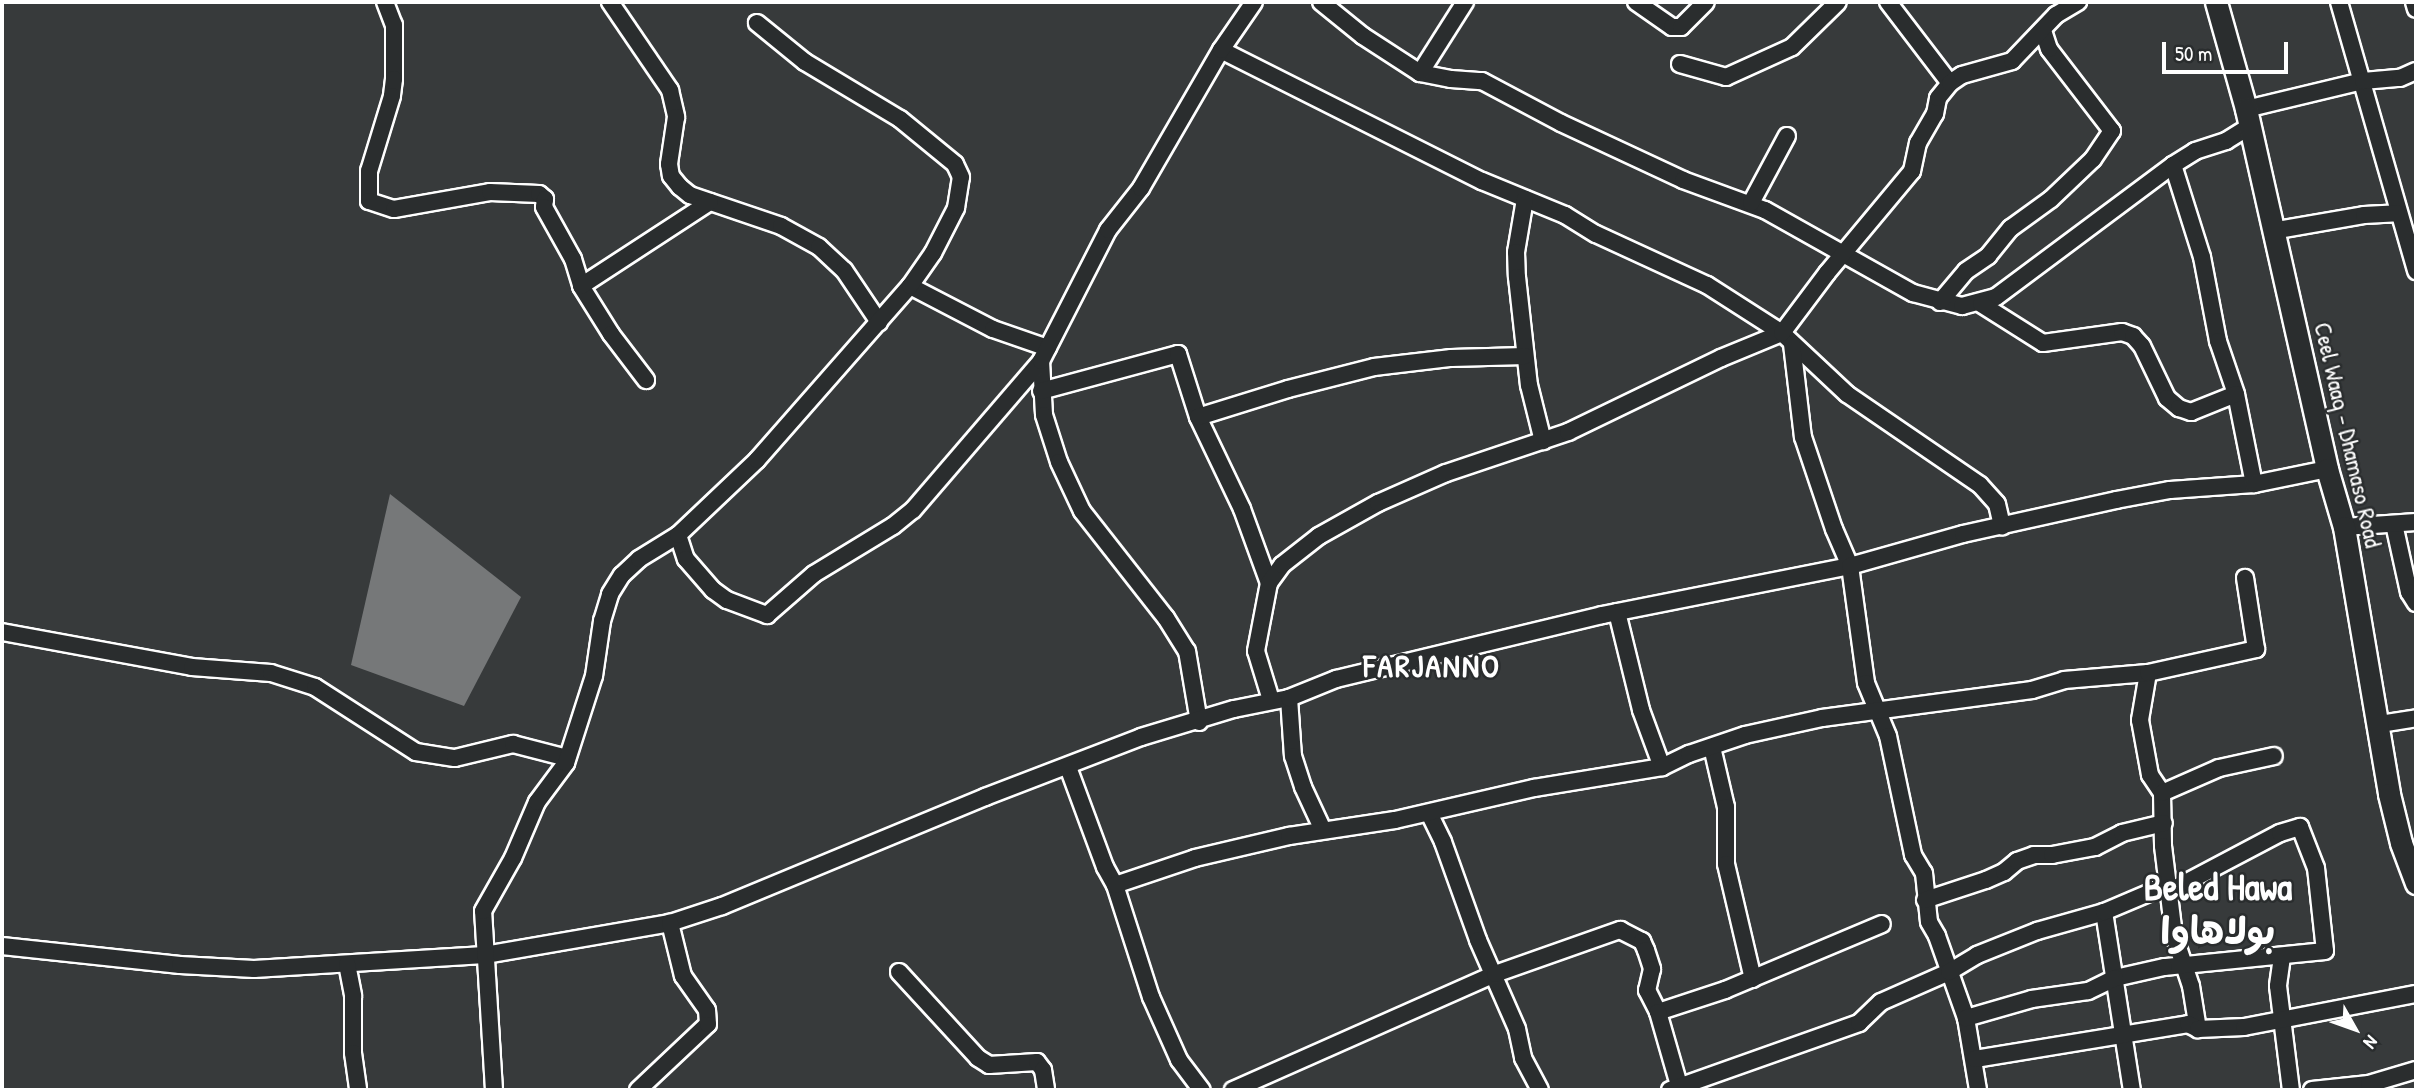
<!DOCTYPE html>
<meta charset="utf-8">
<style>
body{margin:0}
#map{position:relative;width:2418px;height:1092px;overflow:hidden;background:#373a3b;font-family:"Patrick Hand","Playpen Sans Arabic",sans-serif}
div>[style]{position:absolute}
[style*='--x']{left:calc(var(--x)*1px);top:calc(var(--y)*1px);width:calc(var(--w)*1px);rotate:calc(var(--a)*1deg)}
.water>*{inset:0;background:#767879}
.roads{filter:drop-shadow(2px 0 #fff) drop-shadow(-2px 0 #fff) drop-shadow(0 2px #fff) drop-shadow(0 -2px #fff)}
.minor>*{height:16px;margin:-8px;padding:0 8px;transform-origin:8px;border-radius:8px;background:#2a2d2e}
.major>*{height:21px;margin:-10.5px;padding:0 10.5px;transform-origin:10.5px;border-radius:10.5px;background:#2a2d2e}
span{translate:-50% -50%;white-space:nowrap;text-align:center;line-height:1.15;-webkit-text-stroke:5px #2a2d2e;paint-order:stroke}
.street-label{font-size:24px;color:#fff}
.district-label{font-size:32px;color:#fff;font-weight:700;letter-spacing:2px}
.town-label{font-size:38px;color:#fff;font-weight:700}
.frame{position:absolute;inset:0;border:4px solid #fff;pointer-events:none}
.north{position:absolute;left:2320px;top:994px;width:70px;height:70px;-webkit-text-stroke:5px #2a2d2e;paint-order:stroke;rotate:130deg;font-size:19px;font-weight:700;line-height:28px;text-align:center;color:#fff}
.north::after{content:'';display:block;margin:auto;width:24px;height:32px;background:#fff;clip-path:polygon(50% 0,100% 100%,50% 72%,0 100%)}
.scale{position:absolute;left:2162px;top:42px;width:126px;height:32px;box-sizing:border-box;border:4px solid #fff;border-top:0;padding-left:9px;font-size:21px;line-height:24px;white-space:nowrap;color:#fff;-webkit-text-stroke:5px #2a2d2e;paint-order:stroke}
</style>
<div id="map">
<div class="water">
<i style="clip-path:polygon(390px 494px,521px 597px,464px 706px,351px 665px)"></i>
</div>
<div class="roads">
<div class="minor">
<i style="--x:385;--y:2;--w:25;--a:69"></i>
<i style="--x:394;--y:25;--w:54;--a:90"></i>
<i style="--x:394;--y:79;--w:17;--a:97"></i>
<i style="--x:392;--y:96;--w:78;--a:107"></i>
<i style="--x:369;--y:171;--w:30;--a:90"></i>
<i style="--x:369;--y:201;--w:26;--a:18"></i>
<i style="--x:394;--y:209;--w:97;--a:-10"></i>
<i style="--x:490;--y:192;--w:49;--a:2.3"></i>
<i style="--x:539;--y:194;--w:8;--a:40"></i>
<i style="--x:545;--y:199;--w:8;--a:97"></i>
<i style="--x:544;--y:207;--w:60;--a:60.9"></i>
<i style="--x:573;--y:259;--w:28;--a:73"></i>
<i style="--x:581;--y:286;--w:57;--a:58"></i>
<i style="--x:611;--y:334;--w:58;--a:52.7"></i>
<i style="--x:610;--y:2;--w:107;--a:55.7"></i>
<i style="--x:670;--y:90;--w:28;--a:77"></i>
<i style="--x:676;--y:117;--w:48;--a:98.5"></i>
<i style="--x:669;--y:164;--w:12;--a:81"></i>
<i style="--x:671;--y:176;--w:14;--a:51"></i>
<i style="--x:680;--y:187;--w:13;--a:39"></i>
<i style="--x:690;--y:195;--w:96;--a:18.8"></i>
<i style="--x:781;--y:226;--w:43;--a:28.9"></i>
<i style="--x:819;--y:247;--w:34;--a:43"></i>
<i style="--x:844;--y:270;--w:63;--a:56.1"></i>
<i style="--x:1321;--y:2;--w:54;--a:39"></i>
<i style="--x:1363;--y:36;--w:68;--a:33"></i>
<i style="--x:1420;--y:73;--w:32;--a:11"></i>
<i style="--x:1451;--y:79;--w:31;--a:4"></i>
<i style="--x:1482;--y:81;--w:89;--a:28"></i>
<i style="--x:1561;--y:123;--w:135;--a:25"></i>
<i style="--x:1683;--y:180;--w:87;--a:20.1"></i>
<i style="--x:1765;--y:210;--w:170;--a:29.3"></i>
<i style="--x:1913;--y:293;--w:51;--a:14.9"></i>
<i style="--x:1962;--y:306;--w:35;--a:-15"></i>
<i style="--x:1996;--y:297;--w:221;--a:-36.7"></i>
<i style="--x:2173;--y:165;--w:26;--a:-32"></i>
<i style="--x:2195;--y:151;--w:33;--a:-18"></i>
<i style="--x:2226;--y:141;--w:26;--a:-32"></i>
<i style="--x:1636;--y:2;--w:44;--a:34.8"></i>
<i style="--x:1672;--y:27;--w:9;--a:0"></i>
<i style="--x:1681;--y:27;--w:35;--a:-45"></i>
<i style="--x:1888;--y:2;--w:102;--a:52.6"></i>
<i style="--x:2339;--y:2;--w:280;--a:74"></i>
<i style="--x:2414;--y:2;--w:7;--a:74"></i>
<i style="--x:1221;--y:50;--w:292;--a:26.7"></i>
<i style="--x:1482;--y:181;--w:90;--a:22.3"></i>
<i style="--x:1565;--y:215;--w:36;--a:32"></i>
<i style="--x:1596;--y:234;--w:122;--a:24.7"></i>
<i style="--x:1707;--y:285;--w:89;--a:32.6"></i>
<i style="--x:1782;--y:333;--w:89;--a:43.2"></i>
<i style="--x:1847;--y:394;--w:161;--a:34.4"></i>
<i style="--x:1980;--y:485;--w:25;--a:48"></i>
<i style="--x:1997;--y:504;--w:23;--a:77"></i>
<i style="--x:1680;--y:64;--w:48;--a:15.8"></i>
<i style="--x:1726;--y:77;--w:72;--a:-24.4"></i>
<i style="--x:1792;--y:47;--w:64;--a:-44.4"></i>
<i style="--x:1420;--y:73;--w:84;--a:-57.6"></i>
<i style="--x:2246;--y:109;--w:120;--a:-13.5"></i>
<i style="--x:2363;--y:81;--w:37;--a:-5"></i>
<i style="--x:2400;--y:78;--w:17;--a:-24"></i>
<i style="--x:2173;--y:165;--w:96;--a:72.5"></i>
<i style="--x:2202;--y:257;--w:86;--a:79.2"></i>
<i style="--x:2218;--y:341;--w:56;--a:71.2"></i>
<i style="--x:2236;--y:394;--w:92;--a:78.7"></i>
<i style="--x:1525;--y:199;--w:54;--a:99.6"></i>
<i style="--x:1516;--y:252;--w:25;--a:88"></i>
<i style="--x:1517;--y:277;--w:109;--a:83.7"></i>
<i style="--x:1529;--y:385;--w:58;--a:76"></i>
<i style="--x:1751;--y:203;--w:76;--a:-61.8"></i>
<i style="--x:2272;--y:231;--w:93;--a:-9.9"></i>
<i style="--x:2364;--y:215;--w:33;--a:-3"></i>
<i style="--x:581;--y:286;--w:154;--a:-33.1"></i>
<i style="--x:910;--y:286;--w:93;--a:27.4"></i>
<i style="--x:993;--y:329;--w:58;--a:19.1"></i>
<i style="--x:1940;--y:302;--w:40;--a:-50"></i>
<i style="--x:1966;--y:271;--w:27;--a:-34"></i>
<i style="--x:1988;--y:256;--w:36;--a:-51"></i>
<i style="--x:2011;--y:228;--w:49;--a:-35.9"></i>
<i style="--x:2051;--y:199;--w:58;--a:-43.6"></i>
<i style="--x:2093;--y:159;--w:34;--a:-56"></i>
<i style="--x:2112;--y:131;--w:103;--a:-127.5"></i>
<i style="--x:2049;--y:49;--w:20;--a:-108"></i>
<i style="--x:1981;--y:304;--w:73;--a:32.2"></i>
<i style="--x:2043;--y:343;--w:80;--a:-7.9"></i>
<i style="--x:2122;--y:332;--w:12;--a:20"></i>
<i style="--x:2133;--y:336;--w:13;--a:48"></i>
<i style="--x:2142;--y:346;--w:58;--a:64.3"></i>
<i style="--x:2167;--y:398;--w:16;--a:40"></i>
<i style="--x:2179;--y:408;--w:13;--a:18"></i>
<i style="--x:2191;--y:412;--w:48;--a:-21.8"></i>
<i style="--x:1792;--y:344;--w:94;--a:83.3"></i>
<i style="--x:1803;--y:437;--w:97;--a:71.4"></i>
<i style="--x:1834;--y:529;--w:40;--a:66.6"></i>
<i style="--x:1850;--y:566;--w:118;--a:82.2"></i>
<i style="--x:1866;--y:683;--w:57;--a:67.5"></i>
<i style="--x:1888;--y:736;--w:122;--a:78.1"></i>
<i style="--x:1913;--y:855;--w:21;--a:59"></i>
<i style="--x:1924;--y:873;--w:49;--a:84.2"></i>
<i style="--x:1929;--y:922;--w:16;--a:60"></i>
<i style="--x:1937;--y:936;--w:87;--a:70.5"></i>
<i style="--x:1966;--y:1018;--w:73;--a:80.5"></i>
<i style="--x:1041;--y:361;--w:54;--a:86.8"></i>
<i style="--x:1044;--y:415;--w:49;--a:72.3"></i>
<i style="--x:1059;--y:462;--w:54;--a:64.9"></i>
<i style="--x:1082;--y:511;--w:136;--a:51.9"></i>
<i style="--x:1166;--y:618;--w:39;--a:58"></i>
<i style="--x:1187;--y:651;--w:72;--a:80.4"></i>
<i style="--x:1041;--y:391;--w:142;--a:-15.1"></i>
<i style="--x:1178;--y:354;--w:66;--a:72.4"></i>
<i style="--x:1198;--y:417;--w:102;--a:64.4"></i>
<i style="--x:1242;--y:509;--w:79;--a:70"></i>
<i style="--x:1198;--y:417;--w:94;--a:-17.3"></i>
<i style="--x:1288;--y:389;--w:89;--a:-14.3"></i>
<i style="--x:1374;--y:367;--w:78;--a:-6.7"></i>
<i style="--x:1451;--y:358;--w:74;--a:-1.5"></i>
<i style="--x:2394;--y:524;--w:70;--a:77.6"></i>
<i style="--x:2409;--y:592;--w:13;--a:58"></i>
<i style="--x:2344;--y:527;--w:72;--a:-4"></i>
<i style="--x:678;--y:535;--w:25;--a:72"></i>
<i style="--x:686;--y:559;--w:41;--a:48.9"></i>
<i style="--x:713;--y:590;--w:17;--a:36"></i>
<i style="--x:727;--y:600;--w:43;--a:20.6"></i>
<i style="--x:767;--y:615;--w:62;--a:-41.1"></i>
<i style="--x:814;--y:574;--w:92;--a:-31.3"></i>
<i style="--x:893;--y:526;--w:26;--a:-39"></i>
<i style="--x:913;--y:510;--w:196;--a:-49.3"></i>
<i style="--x:1041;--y:361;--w:147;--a:-62.9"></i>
<i style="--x:1108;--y:230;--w:53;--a:-51.8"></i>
<i style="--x:1141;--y:188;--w:160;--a:-59.9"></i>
<i style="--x:1221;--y:50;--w:58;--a:-55.5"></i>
<i style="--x:1617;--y:612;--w:101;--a:76.2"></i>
<i style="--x:1641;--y:710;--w:61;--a:69.8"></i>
<i style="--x:2;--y:632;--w:193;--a:10.4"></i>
<i style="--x:192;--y:667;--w:79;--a:4.3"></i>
<i style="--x:271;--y:673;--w:46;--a:17.7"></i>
<i style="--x:315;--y:687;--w:120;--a:32.8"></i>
<i style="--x:416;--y:752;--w:39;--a:9"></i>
<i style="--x:455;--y:758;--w:60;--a:-13.6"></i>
<i style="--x:513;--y:744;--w:56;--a:14.5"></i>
<i style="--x:2148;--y:673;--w:48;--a:99.7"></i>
<i style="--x:2140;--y:720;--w:56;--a:79.7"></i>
<i style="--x:2150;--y:775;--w:22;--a:56"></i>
<i style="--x:2162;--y:793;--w:53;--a:88.9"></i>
<i style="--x:2163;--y:846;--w:90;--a:83"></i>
<i style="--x:2174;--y:935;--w:54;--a:71.6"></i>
<i style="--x:2191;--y:986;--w:44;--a:80.8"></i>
<i style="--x:1289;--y:698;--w:58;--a:86.1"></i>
<i style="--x:1293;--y:756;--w:33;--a:72"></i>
<i style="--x:1303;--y:787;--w:47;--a:65.1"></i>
<i style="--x:1271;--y:700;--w:51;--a:-107"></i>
<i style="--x:1256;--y:651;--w:69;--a:-79.2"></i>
<i style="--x:1269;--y:583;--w:22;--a:-54"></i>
<i style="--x:1282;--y:565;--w:47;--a:-38.1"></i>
<i style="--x:1319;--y:536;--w:68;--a:-29.2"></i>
<i style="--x:1378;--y:503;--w:74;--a:-23.8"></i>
<i style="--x:1446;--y:473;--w:129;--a:-18.6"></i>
<i style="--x:1568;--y:432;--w:170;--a:-25.8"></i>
<i style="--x:1721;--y:358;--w:66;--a:-22.3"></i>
<i style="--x:1782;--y:333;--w:75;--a:-53.1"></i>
<i style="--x:1827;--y:273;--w:133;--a:-50.2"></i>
<i style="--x:1912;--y:171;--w:29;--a:-78"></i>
<i style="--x:1918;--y:143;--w:34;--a:-60"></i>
<i style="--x:1935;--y:114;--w:16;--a:-79"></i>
<i style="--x:1938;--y:98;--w:19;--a:-51"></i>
<i style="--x:1950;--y:83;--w:14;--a:-34"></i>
<i style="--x:1962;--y:75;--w:52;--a:-15.6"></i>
<i style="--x:2012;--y:61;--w:64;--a:-46.3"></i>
<i style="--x:2056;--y:15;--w:26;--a:-31"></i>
<i style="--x:2380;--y:724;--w:36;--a:-9"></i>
<i style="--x:1712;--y:747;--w:62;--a:76.9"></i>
<i style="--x:1726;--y:807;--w:57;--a:90"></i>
<i style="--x:1726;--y:864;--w:118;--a:76.8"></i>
<i style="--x:1068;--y:767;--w:107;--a:69.7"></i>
<i style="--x:1105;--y:867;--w:21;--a:61"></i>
<i style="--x:1115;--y:885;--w:118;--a:72.2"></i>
<i style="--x:1151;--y:997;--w:69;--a:66"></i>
<i style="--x:1179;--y:1060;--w:38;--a:53"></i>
<i style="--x:2162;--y:793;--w:62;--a:-23.7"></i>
<i style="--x:2219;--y:768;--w:56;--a:-12.3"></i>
<i style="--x:1429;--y:813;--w:32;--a:64"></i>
<i style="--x:1443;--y:842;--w:104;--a:70.3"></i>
<i style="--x:1478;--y:940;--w:97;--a:66.3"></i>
<i style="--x:1517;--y:1029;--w:30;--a:78"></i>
<i style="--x:1523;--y:1058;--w:36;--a:62"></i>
<i style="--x:1115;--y:885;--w:84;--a:-18.6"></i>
<i style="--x:1195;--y:858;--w:97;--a:-13.2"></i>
<i style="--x:1289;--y:836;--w:107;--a:-8.6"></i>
<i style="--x:1395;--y:820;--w:143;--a:-13"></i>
<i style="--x:1534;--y:788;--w:130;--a:-9.3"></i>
<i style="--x:1662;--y:767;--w:30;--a:-26"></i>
<i style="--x:1689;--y:754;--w:59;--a:-18.7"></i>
<i style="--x:1745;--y:735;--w:79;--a:-12.4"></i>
<i style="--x:1822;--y:718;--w:212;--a:-7.6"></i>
<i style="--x:2032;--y:690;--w:34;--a:-17"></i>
<i style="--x:2064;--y:680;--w:84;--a:-4.8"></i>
<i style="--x:2148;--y:673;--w:111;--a:-12.5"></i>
<i style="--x:2256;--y:649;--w:72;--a:-98.8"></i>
<i style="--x:1925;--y:900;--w:64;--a:-18.2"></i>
<i style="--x:1986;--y:880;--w:20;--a:-24"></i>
<i style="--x:2004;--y:872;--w:17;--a:-40"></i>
<i style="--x:2017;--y:861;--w:18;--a:-19"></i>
<i style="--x:2034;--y:855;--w:18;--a:0"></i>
<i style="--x:2052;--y:855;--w:44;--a:-10.5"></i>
<i style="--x:2095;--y:847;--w:30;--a:-27"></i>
<i style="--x:2122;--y:833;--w:43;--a:-13.4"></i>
<i style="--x:2104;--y:912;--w:180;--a:81.1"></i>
<i style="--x:2;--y:946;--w:179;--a:6.1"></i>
<i style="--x:180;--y:965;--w:74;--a:3.1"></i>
<i style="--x:254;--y:969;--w:231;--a:-3.5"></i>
<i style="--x:485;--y:955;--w:188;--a:-9.8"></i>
<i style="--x:670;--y:923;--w:55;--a:-18.1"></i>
<i style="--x:722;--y:906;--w:285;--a:-22.5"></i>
<i style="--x:985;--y:797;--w:167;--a:-21"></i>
<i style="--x:1141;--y:737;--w:97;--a:-16.8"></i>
<i style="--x:1234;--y:709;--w:56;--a:-11.3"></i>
<i style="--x:1289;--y:698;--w:51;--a:-22"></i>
<i style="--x:1336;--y:679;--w:274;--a:-13.5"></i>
<i style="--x:1602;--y:615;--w:253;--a:-11.2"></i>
<i style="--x:1850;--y:566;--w:117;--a:-15.8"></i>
<i style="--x:1963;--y:534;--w:157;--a:-12.5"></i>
<i style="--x:2116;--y:500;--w:55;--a:-10.5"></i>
<i style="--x:2170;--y:490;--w:84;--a:-4.1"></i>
<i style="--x:2254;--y:484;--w:75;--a:-11.6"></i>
<i style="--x:2282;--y:957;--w:29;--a:98"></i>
<i style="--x:2278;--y:986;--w:105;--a:82.9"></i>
<i style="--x:347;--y:964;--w:33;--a:79"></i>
<i style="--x:353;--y:996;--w:57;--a:90"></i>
<i style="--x:353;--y:1053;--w:37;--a:82"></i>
<i style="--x:899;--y:972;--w:117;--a:47.4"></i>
<i style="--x:978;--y:1058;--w:13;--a:32"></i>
<i style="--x:989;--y:1065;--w:48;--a:-3.6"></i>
<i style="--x:1037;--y:1062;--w:10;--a:53"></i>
<i style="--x:1043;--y:1070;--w:20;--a:81"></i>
<i style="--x:1658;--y:1012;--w:71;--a:-18.2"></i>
<i style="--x:1725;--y:990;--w:170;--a:-22.8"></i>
<i style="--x:1975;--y:1059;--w:216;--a:-9.3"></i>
<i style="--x:2188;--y:1024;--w:11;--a:27"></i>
<i style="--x:2198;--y:1029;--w:46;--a:-2.5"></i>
<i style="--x:2244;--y:1027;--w:175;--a:-10.9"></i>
<i style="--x:494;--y:1090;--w:179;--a:-93.5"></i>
<i style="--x:483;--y:911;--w:61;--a:-60.5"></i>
<i style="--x:513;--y:858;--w:61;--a:-66.8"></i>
<i style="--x:537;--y:802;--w:49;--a:-53.4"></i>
<i style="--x:566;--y:763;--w:91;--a:-72.2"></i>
<i style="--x:594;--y:676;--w:56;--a:-81.7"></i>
<i style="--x:602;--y:621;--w:28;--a:-73"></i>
<i style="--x:610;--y:594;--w:22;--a:-58"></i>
<i style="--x:622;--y:575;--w:23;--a:-43"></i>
<i style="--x:639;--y:559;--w:46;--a:-31.6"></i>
<i style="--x:678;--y:535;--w:109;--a:-43.5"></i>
<i style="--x:757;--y:460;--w:232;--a:-48.7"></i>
<i style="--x:910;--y:286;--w:40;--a:-55.1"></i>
<i style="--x:933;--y:253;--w:51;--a:-62.9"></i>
<i style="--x:956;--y:208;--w:31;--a:-81"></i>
<i style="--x:961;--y:177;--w:14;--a:-115"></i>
<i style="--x:955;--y:164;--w:71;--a:-140.7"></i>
<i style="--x:900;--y:119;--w:111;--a:-149"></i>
<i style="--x:805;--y:62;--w:62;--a:-140.9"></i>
<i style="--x:638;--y:1090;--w:96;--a:-43.3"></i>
<i style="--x:708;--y:1024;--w:14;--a:-94"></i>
<i style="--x:707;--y:1010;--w:42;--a:-125.2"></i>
<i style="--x:683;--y:976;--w:55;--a:-103.8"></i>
<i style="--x:1233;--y:1090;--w:287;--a:-23.9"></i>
<i style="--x:1495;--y:974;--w:133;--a:-19.4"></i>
<i style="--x:1620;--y:930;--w:25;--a:27"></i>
<i style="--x:1642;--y:941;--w:10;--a:66"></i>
<i style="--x:1646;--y:950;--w:20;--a:72"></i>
<i style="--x:1652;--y:969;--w:22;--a:103"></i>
<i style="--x:1647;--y:990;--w:25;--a:63"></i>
<i style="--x:1658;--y:1012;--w:76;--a:74"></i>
<i style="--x:1670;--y:1090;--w:201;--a:-19.5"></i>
<i style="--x:1859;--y:1023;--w:30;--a:-44"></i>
<i style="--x:1881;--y:1002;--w:74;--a:-23.8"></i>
<i style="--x:1949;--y:972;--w:33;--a:-31"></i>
<i style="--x:1977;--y:955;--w:65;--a:-21.8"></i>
<i style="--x:2037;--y:931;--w:70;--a:-15.8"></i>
<i style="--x:2104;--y:912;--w:56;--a:-22.9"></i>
<i style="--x:2156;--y:890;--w:14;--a:4"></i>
<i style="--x:2170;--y:891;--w:124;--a:-27.8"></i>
<i style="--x:2280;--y:833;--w:21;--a:-17"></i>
<i style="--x:2300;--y:827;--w:44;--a:68.7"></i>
<i style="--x:2316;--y:868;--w:83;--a:83.8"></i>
<i style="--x:2325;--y:951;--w:162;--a:174.3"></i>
<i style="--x:2164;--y:967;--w:50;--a:167.3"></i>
<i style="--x:2115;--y:978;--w:30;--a:154"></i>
<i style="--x:2088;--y:991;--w:57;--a:171.9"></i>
<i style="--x:2032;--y:999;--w:69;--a:163.9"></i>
<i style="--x:2312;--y:1090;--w:57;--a:-6"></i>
<i style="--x:2369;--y:1084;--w:49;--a:-16.6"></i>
</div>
<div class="major">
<i style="--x:2216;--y:2;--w:111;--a:74.3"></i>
<i style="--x:2246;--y:109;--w:369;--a:77.3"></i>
<i style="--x:2327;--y:469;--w:60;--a:73.7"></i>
<i style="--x:2344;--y:527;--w:271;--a:80.4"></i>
<i style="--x:2389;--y:794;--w:50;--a:76.2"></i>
<i style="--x:2401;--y:843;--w:43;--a:69.4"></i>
</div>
</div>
<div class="street-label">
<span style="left:2348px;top:435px;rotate:77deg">Ceel Waaq - Dhamaso Road</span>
</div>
<div class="district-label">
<span style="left:1432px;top:666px">FARJANNO</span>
</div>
<div class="town-label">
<span style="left:2218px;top:909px">Beled Hawa<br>بولاهاوا</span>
</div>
<div class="frame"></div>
<div class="north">N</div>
<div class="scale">50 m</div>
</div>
